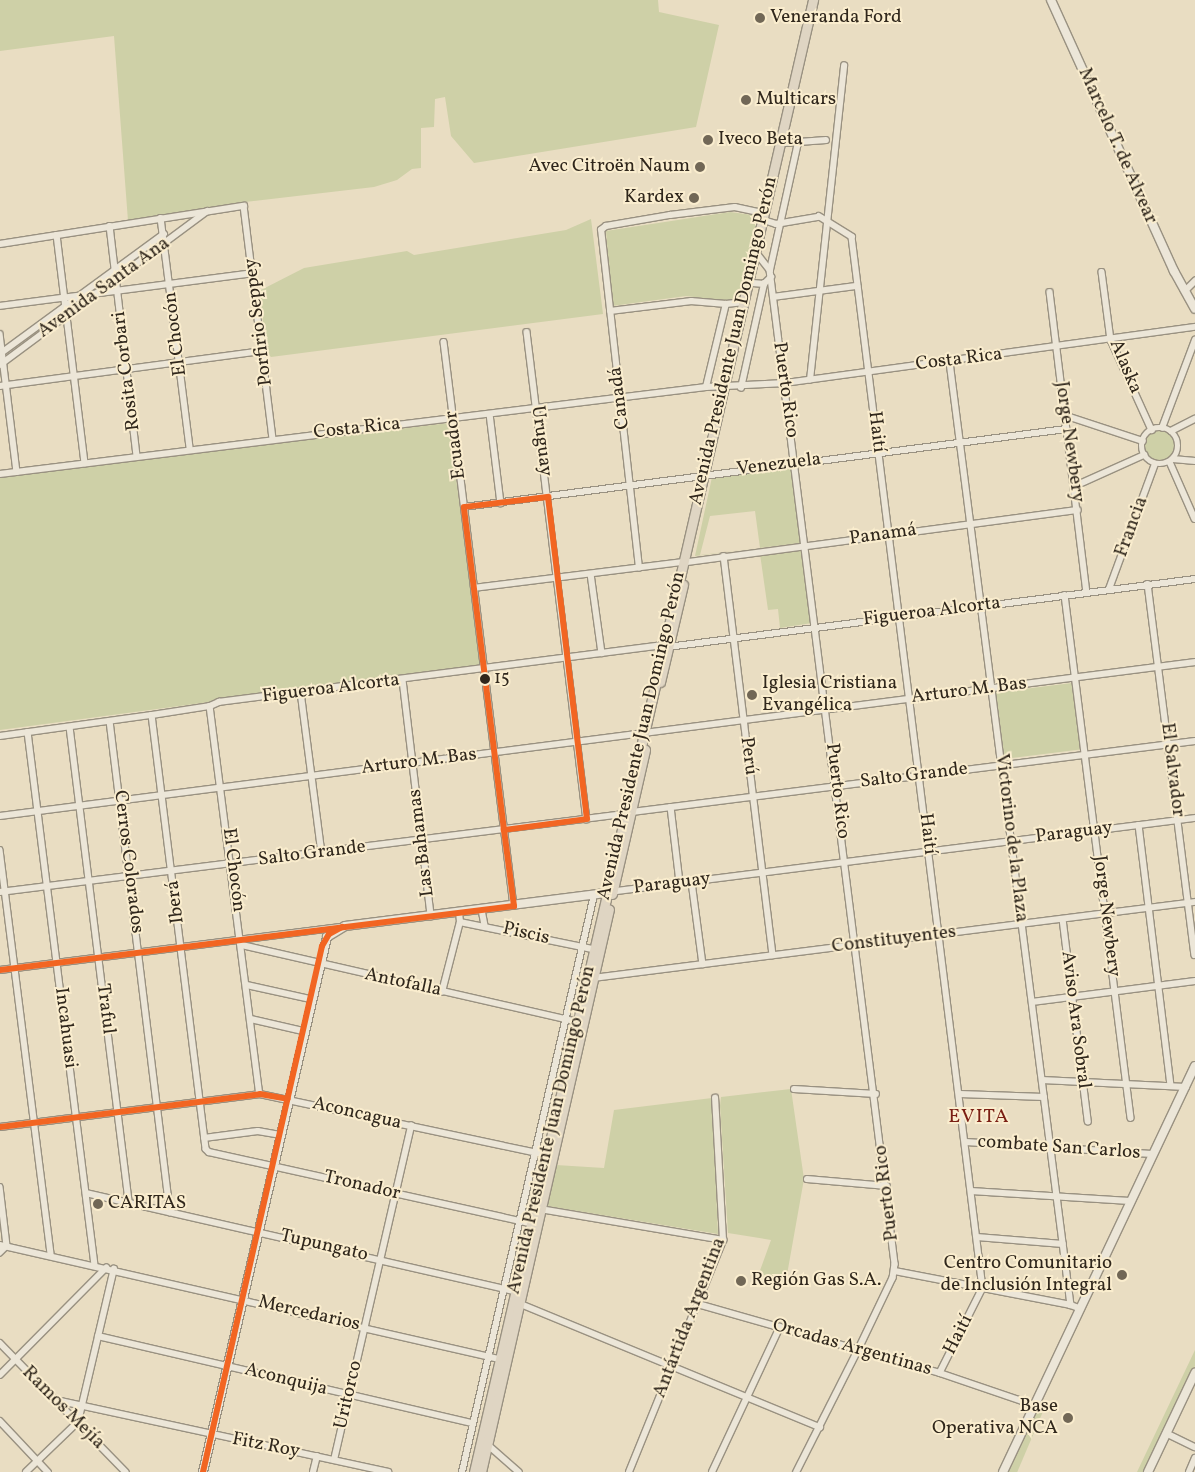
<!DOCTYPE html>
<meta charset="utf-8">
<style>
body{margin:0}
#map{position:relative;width:1195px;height:1472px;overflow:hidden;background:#e9ddc2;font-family:Vollkorn,serif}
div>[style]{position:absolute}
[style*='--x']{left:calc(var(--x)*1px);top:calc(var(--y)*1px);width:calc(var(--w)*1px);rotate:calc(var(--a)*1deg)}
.green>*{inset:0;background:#ced0a7;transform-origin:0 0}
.round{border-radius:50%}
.roads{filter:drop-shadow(1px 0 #999181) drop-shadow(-1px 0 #999181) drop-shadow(0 1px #999181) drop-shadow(0 -1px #999181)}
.street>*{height:5.5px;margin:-2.75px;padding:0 2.75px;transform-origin:2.75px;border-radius:2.75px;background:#ece6d8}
.street>.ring{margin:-2.75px;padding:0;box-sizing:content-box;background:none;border:5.5px solid #ece6d8;border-radius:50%}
.secondary>*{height:8px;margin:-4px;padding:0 4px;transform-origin:4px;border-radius:4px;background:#ece6d8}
.primary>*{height:9px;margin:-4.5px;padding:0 4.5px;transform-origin:4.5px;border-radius:4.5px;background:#dfd5c3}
.bus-1>*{height:6px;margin:-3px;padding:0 3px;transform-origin:3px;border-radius:3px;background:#f26522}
.dots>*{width:14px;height:14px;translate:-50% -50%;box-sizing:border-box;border:2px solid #faedce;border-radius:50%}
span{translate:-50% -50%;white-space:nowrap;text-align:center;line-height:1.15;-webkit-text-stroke:4px #faedce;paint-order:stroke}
.bus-label{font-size:18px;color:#30271c}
.left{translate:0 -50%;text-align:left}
.poi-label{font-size:19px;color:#30271c}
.right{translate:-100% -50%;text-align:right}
.street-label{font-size:19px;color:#30271c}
.neighbourhood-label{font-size:20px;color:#7a1f14;letter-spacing:1px}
</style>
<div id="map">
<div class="green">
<i style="clip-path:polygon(0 0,658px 0,659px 12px,719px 25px,696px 127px,474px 163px,451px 136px,445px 97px,435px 99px,434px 127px,421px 128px,421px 168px,412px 169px,397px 180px,374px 187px,245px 202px,128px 221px,114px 36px,0 51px)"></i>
<i style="clip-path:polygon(730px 212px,760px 216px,742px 298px,726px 301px,686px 296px,612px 306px,606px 231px)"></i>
<i style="clip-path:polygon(591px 219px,603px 314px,271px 357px,267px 353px,259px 291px,304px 268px,407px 251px,414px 255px,566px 230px)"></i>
<i style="clip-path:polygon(449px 423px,480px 663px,477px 666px,0 730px,0 476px)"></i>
<i class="round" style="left:1144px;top:431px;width:32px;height:32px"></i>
<i style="clip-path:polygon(evenodd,791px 466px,800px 543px,695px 556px,712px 477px,791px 466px,755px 511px,760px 548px,700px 555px,710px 516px,755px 511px)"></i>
<i style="clip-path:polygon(800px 549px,803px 550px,812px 623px,780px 628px,778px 609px,768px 610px,760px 554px)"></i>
<i style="left:1072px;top:683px;width:67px;height:77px;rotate:83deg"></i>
<i style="clip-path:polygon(791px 1089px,804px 1179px,785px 1286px,758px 1276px,771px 1240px,728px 1233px,720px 1106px,721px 1097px)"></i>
<i style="clip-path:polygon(712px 1098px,718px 1234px,547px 1206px,556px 1165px,604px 1168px,614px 1110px)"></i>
<i style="clip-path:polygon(1195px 1350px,1195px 1366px,1145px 1472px,1137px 1472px)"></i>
<i style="left:1037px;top:1405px;width:8px;height:74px;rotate:23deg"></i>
</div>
<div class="roads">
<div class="street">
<i style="--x:785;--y:143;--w:41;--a:-4.2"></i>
<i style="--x:819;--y:216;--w:39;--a:32"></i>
<i style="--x:852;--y:237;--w:1059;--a:82.9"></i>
<i style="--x:983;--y:1288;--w:95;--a:116.8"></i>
<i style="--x:161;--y:218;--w:233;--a:82.8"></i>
<i style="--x:767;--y:221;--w:9;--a:18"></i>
<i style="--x:776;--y:224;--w:43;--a:-9.5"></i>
<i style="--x:110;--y:226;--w:232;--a:83.3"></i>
<i style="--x:57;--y:235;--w:230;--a:83"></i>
<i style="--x:0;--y:244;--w:247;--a:-8.9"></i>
<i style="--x:244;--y:206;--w:234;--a:82.9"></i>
<i style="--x:759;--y:256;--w:18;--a:52"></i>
<i style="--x:770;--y:270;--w:1002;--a:82.83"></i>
<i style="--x:895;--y:1264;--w:14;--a:98"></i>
<i style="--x:893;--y:1278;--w:79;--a:115.6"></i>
<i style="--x:859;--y:1349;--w:138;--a:116.8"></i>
<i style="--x:770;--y:270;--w:130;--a:-77.6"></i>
<i style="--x:1102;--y:272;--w:69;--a:82.5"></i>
<i style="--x:1111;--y:340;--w:99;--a:65.5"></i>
<i style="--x:753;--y:283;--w:11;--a:5"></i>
<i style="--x:1186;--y:290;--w:13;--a:-45"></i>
<i style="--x:1050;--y:292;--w:302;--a:83"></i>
<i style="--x:773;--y:297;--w:85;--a:-7.5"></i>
<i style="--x:0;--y:306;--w:255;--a:-7.4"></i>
<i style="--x:610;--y:311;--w:82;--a:-7"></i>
<i style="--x:691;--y:301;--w:35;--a:5"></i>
<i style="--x:726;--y:304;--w:18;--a:-6"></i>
<i style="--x:527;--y:332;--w:491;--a:83"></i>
<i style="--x:0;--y:334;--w:139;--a:83"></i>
<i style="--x:444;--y:342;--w:568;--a:82.93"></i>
<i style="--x:0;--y:354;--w:203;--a:-36.2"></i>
<i style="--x:950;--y:362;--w:951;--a:82.69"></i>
<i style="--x:1071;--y:1305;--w:9;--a:21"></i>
<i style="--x:0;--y:365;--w:258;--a:-36.6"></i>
<i style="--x:810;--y:380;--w:316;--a:-83.8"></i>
<i style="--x:0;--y:386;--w:265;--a:-7.6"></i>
<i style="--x:706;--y:387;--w:85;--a:-76.5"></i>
<i style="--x:741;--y:388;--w:107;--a:-77.5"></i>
<i style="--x:764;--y:284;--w:10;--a:-45"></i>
<i style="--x:490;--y:414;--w:90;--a:83"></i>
<i style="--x:1064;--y:415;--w:83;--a:18.2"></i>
<i class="ring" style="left:1142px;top:428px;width:30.5px;height:30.5px"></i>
<i style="--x:1162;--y:428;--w:94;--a:-69.4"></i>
<i style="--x:1171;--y:431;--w:27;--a:-27"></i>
<i style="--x:1173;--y:459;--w:22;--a:5"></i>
<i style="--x:1170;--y:462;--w:62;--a:66.3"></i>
<i style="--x:0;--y:474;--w:711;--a:-7.03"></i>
<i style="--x:706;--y:387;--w:79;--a:-2.9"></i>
<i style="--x:785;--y:383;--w:414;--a:-7.8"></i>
<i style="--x:1075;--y:486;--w:76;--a:-24.2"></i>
<i style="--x:464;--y:507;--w:607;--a:-7.38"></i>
<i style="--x:724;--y:556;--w:402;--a:83"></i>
<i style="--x:688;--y:562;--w:393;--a:-7.6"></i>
<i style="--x:639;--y:568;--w:340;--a:-96.4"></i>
<i style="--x:601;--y:230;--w:6;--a:-39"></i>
<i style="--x:606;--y:226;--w:65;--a:-9.8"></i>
<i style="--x:670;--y:215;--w:65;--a:-7"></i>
<i style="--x:735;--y:207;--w:30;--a:12"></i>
<i style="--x:591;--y:574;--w:80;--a:82.1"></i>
<i style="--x:1148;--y:584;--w:374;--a:82.8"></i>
<i style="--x:474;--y:588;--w:210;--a:-7.1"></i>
<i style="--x:1109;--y:589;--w:133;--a:-69.8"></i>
<i style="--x:1065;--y:595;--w:527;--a:82.81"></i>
<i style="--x:668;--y:647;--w:531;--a:-7.35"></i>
<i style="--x:403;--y:680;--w:238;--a:83.2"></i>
<i style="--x:301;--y:692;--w:162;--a:82.6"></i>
<i style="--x:210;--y:706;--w:391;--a:82.7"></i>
<i style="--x:152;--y:715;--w:437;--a:82.9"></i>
<i style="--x:206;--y:1149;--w:4;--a:45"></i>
<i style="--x:209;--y:1152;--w:329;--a:12.5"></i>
<i style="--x:110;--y:721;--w:495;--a:83"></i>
<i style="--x:70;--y:727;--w:479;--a:82.9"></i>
<i style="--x:28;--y:732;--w:537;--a:82.84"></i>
<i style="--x:0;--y:736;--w:153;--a:-7.9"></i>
<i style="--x:152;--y:715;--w:59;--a:-8.8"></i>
<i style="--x:210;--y:706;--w:10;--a:-24"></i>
<i style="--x:219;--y:702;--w:447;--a:-7.3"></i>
<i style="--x:671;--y:807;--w:77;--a:83.2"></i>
<i style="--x:632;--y:812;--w:567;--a:-7.19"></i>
<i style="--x:0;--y:816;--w:1205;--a:-7.34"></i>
<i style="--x:1139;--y:825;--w:263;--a:83"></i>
<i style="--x:0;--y:850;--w:408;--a:82.8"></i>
<i style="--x:692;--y:882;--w:83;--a:82.4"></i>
<i style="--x:0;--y:892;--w:629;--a:-7.13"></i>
<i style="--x:609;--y:892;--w:591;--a:-7.2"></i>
<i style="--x:482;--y:910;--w:15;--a:79"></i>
<i style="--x:1063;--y:919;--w:204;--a:82.9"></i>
<i style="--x:460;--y:922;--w:136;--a:11.5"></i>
<i style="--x:242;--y:945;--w:344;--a:12.9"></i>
<i style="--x:0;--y:970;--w:345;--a:-7.2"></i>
<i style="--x:593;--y:978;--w:607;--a:-7.2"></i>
<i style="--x:247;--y:985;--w:65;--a:12.5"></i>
<i style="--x:442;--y:992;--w:72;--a:-75.6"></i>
<i style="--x:460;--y:922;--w:10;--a:-96"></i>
<i style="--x:1032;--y:1002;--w:164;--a:-7.3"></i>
<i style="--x:251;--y:1019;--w:53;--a:13"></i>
<i style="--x:1042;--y:1080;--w:144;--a:2.8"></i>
<i style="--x:794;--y:1089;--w:82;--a:3.5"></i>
<i style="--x:960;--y:1094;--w:84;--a:2"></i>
<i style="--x:0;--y:1127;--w:262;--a:-7.2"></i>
<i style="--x:260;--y:1094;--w:292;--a:12"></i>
<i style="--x:204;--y:1138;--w:54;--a:-7.4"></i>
<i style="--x:258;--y:1131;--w:22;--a:10"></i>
<i style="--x:966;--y:1142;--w:186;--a:3.7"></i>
<i style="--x:807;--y:1179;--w:80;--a:5"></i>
<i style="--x:0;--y:1187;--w:59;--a:83.2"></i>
<i style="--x:7;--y:1246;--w:10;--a:135"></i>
<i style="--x:971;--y:1191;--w:159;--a:3.6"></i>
<i style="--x:86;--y:1193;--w:440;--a:12.9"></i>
<i style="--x:540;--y:1209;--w:186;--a:9.6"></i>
<i style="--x:977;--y:1237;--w:86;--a:4.7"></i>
<i style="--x:0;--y:1245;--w:512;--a:12.87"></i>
<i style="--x:895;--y:1271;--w:179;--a:10.9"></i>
<i style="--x:516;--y:1302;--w:329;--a:22.4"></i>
<i style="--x:698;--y:1304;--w:252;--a:15.9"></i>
<i style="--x:940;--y:1373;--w:99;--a:18.8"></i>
<i style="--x:98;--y:1336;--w:385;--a:13.1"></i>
<i style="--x:0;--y:1343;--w:180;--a:45.7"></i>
<i style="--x:0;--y:1375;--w:151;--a:-45.3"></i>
<i style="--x:56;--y:1400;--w:340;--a:12.2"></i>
<i style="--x:0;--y:1421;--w:70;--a:46.7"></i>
<i style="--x:1166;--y:1433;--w:32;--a:26"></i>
<i style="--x:485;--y:1442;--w:45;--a:41.4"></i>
<i style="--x:334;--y:1460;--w:343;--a:-77"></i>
<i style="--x:26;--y:1472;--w:72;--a:-43.9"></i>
<i style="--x:78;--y:1422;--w:157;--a:-76.8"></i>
<i style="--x:313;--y:1472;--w:16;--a:-76"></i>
<i style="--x:462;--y:1472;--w:592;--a:-77.11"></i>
<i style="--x:629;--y:1472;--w:250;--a:-67.9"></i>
<i style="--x:723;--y:1240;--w:142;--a:-93.2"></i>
<i style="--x:712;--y:1472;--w:160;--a:-64.9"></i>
<i style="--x:1189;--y:1472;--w:15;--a:-67"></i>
</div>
<div class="secondary">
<i style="--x:1051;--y:0;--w:298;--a:65.6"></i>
<i style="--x:1174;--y:271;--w:43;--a:61.1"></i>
<i style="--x:203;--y:1472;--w:549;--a:-76.95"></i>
<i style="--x:327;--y:937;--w:21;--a:-31"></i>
<i style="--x:345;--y:926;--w:263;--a:-7.2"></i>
<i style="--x:1003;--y:1472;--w:449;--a:-64.7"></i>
<i style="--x:1148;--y:1472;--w:110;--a:-64.6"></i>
</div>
<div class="primary">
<i style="--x:660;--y:682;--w:100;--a:-76.7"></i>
<i style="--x:612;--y:894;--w:148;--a:-77.1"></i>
<i style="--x:474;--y:1472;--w:1511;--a:-77.03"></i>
<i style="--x:481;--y:1472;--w:577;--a:-77.19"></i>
</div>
</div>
<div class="bus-1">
<i style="--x:548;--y:497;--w:324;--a:83.1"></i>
<i style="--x:587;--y:819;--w:84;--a:172.5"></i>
<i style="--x:504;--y:830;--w:325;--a:-97.1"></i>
<i style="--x:464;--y:507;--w:85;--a:-6.8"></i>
<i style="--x:504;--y:830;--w:77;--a:82.5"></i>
<i style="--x:0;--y:970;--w:518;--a:-7.1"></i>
<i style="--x:0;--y:1127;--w:262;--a:-7.2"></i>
<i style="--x:260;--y:1094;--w:28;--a:10"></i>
<i style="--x:203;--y:1472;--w:539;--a:-77.25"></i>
<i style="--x:322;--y:946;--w:14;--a:-60"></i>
<i style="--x:329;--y:934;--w:15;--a:-28"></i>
</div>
<div class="dots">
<i style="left:760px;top:18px;background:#716756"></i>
<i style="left:746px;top:100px;background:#716756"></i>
<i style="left:708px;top:140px;background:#716756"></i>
<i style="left:700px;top:167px;background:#716756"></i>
<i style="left:694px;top:198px;background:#716756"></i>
<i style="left:485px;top:679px;background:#30271c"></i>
<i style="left:752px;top:695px;background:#716756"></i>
<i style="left:98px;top:1204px;background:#716756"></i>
<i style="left:1122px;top:1275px;background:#716756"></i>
<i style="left:741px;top:1281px;background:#716756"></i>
<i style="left:1068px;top:1418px;background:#716756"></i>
</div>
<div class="bus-label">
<span class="left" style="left:494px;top:679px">15</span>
</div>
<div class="poi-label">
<span class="left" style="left:770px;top:18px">Veneranda Ford</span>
<span class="left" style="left:756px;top:100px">Multicars</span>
<span class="left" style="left:718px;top:140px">Iveco Beta</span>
<span class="right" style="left:690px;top:167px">Avec Citroën Naum</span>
<span class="right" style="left:684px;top:198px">Kardex</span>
<span class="left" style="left:762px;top:695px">Iglesia Cristiana<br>Evangélica</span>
<span class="left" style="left:108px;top:1204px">CARITAS</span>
<span class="right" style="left:1112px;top:1275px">Centro Comunitario<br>de Inclusión Integral</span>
<span class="left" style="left:751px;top:1281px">Región Gas S.A.</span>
<span class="right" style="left:1058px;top:1418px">Base<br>Operativa NCA</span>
</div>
<div class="street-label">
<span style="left:1117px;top:146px;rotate:66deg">Marcelo T. de Alvear</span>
<span style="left:104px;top:288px;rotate:-36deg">Avenida Santa Ana</span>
<span style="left:259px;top:322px;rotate:-97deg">Porfirio Seppey</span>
<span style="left:176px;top:334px;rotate:-97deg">El Chocón</span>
<span style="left:734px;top:341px;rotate:-77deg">Avenida Presidente Juan Domingo Perón</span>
<span style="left:959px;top:360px;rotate:-7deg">Costa Rica</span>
<span style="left:1125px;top:367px;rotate:67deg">Alaska</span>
<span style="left:127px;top:371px;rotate:-97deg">Rosita Corbari</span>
<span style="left:785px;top:390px;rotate:82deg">Puerto Rico</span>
<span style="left:620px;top:398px;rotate:-97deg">Canadá</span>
<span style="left:357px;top:429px;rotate:-6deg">Costa Rica</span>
<span style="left:876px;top:432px;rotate:83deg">Haití</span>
<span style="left:541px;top:441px;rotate:83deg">Uruguay</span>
<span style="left:1069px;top:442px;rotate:82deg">Jorge Newbery</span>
<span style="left:456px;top:445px;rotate:-97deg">Ecuador</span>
<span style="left:779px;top:465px;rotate:-7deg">Venezuela</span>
<span style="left:1132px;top:527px;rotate:-70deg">Francia</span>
<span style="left:883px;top:535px;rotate:-8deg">Panamá</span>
<span style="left:932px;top:612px;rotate:-7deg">Figueroa Alcorta</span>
<span style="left:331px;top:689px;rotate:-7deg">Figueroa Alcorta</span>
<span style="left:969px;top:691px;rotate:-7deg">Arturo M. Bas</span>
<span style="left:642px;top:736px;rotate:-77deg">Avenida Presidente Juan Domingo Perón</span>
<span style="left:748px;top:756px;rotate:83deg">Perú</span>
<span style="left:419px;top:762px;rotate:-7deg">Arturo M. Bas</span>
<span style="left:1172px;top:770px;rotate:83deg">El Salvador</span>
<span style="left:914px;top:776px;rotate:-7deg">Salto Grande</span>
<span style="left:837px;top:791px;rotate:83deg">Puerto Rico</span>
<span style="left:1074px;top:833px;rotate:-7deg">Paraguay</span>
<span style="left:927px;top:834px;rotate:83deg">Haití</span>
<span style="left:1011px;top:838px;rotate:83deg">Victorino de la Plaza</span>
<span style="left:422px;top:843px;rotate:-97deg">Las Bahamas</span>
<span style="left:312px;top:854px;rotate:-7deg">Salto Grande</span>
<span style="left:128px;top:862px;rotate:83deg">Cerros Colorados</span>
<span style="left:233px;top:870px;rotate:83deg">El Chocón</span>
<span style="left:672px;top:884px;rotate:-7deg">Paraguay</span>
<span style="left:176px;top:902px;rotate:-97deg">Iberá</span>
<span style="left:1106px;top:916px;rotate:83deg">Jorge Newbery</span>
<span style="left:526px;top:934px;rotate:13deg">Piscis</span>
<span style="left:894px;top:940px;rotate:-7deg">Constituyentes</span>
<span style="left:403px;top:983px;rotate:12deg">Antofalla</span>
<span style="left:105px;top:1009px;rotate:83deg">Traful</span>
<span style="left:1075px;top:1020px;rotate:83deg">Aviso Ara Sobral</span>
<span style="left:65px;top:1028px;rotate:83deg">Incahuasi</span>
<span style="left:357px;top:1114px;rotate:13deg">Aconcagua</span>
<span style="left:552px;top:1130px;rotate:-77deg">Avenida Presidente Juan Domingo Perón</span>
<span style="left:1059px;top:1148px;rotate:4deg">combate San Carlos</span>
<span style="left:362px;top:1186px;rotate:13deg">Tronador</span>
<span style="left:887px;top:1193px;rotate:-97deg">Puerto Rico</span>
<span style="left:324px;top:1246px;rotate:13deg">Tupungato</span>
<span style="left:309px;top:1314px;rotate:13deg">Mercedarios</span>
<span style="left:690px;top:1318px;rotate:-69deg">Antártida Argentina</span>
<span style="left:959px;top:1335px;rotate:-63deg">Haití</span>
<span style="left:852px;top:1348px;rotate:16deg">Orcadas Argentinas</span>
<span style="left:286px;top:1380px;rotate:14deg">Aconquija</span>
<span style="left:349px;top:1395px;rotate:-77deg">Uritorco</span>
<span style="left:63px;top:1408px;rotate:45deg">Ramos Mejía</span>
<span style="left:266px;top:1446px;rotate:11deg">Fitz Roy</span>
</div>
<div class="neighbourhood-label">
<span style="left:979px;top:1117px">EVITA</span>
</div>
</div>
